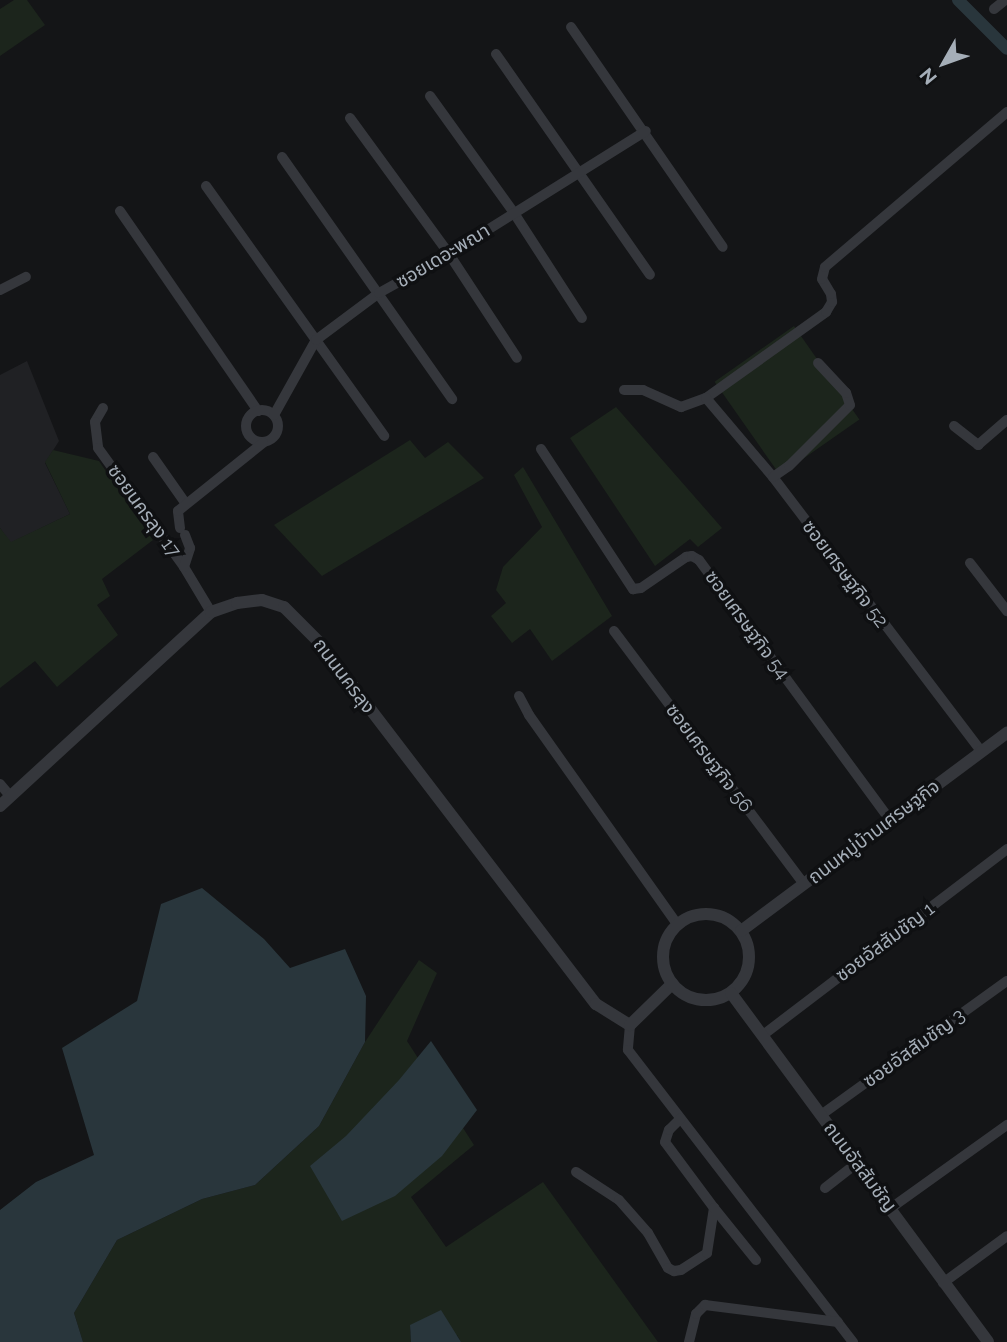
<!DOCTYPE html>
<meta charset="utf-8">
<style>
body{margin:0}
#map{position:relative;width:1007px;height:1342px;overflow:hidden;background:#141517;font-family:Raleway,"Noto Sans Thai",sans-serif}
div>[style]{position:absolute}
[style*='--x']{left:calc(var(--x)*1px);top:calc(var(--y)*1px);width:calc(var(--w)*1px);rotate:calc(var(--a)*1deg)}
.built>*{inset:0;background:#202124}
.green>*{inset:0;background:#1c251c;transform-origin:0 0}
.water>*{inset:0;background:#29363c}
.canal>*{height:12px;margin:-6px;padding:0 6px;transform-origin:6px;border-radius:6px;background:#29363c}
.minor>*{height:10px;margin:-5px;padding:0 5px;transform-origin:5px;border-radius:5px;background:#35373c}
.minor>.ring{margin:-5px;padding:0;box-sizing:content-box;background:none;border:10px solid #35373c;border-radius:50%}
.tertiary>*{height:12px;margin:-6px;padding:0 6px;transform-origin:6px;border-radius:6px;background:#35373c}
.tertiary>.ring{margin:-6px;padding:0;box-sizing:content-box;background:none;border:12px solid #35373c;border-radius:50%}
span{translate:-50% -50%;white-space:nowrap;text-align:center;line-height:1.15;-webkit-text-stroke:7px #0f1012;paint-order:stroke}
.street-label{font-size:19px;color:#a5aeb8}
.north{position:absolute;left:909px;top:28px;width:70px;height:70px;-webkit-text-stroke:5px #0f1012;paint-order:stroke;rotate:230deg;font-size:19px;font-weight:700;line-height:28px;text-align:center;color:#a5aeb8}
.north::after{content:'';display:block;margin:auto;width:24px;height:32px;background:#a5aeb8;clip-path:polygon(50% 0,100% 100%,50% 72%,0 100%)}
</style>
<div id="map">
<div class="built">
<i style="clip-path:polygon(27px 361px,59px 441px,45px 463px,70px 514px,10px 543px,0 528px,0 375px)"></i>
</div>
<div class="green">
<i style="clip-path:polygon(14px 0,27px 0,45px 25px,0 56px,0 9px)"></i>
<i style="left:794px;top:326px;width:114px;height:97px;rotate:55deg"></i>
<i style="clip-path:polygon(616px 407px,722px 528px,698px 547px,690px 539px,655px 566px,570px 438px)"></i>
<i style="clip-path:polygon(410px 440px,425px 458px,448px 442px,484px 478px,322px 576px,274px 525px)"></i>
<i style="clip-path:polygon(53px 450px,99px 461px,153px 540px,102px 579px,110px 596px,97px 605px,118px 635px,57px 687px,35px 661px,0 688px,0 528px,11px 542px,70px 514px,45px 462px)"></i>
<i style="clip-path:polygon(523px 467px,612px 616px,552px 661px,530px 629px,512px 643px,491px 616px,506px 603px,496px 590px,503px 567px,542px 527px,514px 475px)"></i>
<i style="clip-path:polygon(419px 960px,437px 973px,407px 1041px,474px 1145px,411px 1197px,446px 1247px,543px 1182px,658px 1342px,461px 1342px,457px 1335px,410px 1325px,411px 1342px,83px 1342px,74px 1313px,117px 1240px,202px 1199px,255px 1185px,319px 1126px,365px 1042px)"></i>
</div>
<div class="water">
<i style="clip-path:polygon(202px 888px,264px 939px,290px 968px,345px 949px,366px 996px,365px 1042px,319px 1126px,255px 1185px,202px 1199px,117px 1240px,74px 1313px,83px 1342px,0 1342px,0 1210px,36px 1182px,94px 1155px,62px 1048px,137px 1001px,161px 904px)"></i>
<i style="clip-path:polygon(431px 1041px,477px 1110px,442px 1156px,395px 1196px,342px 1221px,310px 1166px,346px 1136px,399px 1080px)"></i>
<i style="clip-path:polygon(441px 1310px,461px 1342px,411px 1342px,410px 1325px)"></i>
</div>
<div class="canal">
<i style="--x:958;--y:0;--w:69;--a:45"></i>
</div>
<div class="minor">
<i style="--x:994;--y:9;--w:14;--a:-39"></i>
<i style="--x:571;--y:27;--w:267;--a:55.4"></i>
<i style="--x:496;--y:54;--w:269;--a:55.1"></i>
<i style="--x:430;--y:96;--w:144;--a:54.3"></i>
<i style="--x:514;--y:213;--w:125;--a:57.1"></i>
<i style="--x:350;--y:118;--w:168;--a:53.9"></i>
<i style="--x:449;--y:254;--w:124;--a:56.8"></i>
<i style="--x:282;--y:157;--w:296;--a:54.9"></i>
<i style="--x:206;--y:186;--w:307;--a:54.5"></i>
<i style="--x:120;--y:211;--w:243;--a:55.4"></i>
<i style="--x:0;--y:290;--w:29;--a:-27"></i>
<i style="--x:624;--y:390;--w:19;--a:0"></i>
<i style="--x:643;--y:390;--w:42;--a:24.1"></i>
<i style="--x:681;--y:407;--w:27;--a:-20"></i>
<i style="--x:706;--y:398;--w:148;--a:-35.6"></i>
<i style="--x:826;--y:312;--w:12;--a:-59"></i>
<i style="--x:832;--y:302;--w:8;--a:-97"></i>
<i style="--x:831;--y:294;--w:17;--a:-121"></i>
<i style="--x:822;--y:279;--w:12;--a:-76"></i>
<i style="--x:825;--y:267;--w:239;--a:-40.4"></i>
<i style="--x:706;--y:398;--w:104;--a:49.7"></i>
<i style="--x:773;--y:477;--w:345;--a:52.8"></i>
<i style="--x:103;--y:408;--w:16;--a:120"></i>
<i style="--x:95;--y:422;--w:26;--a:83"></i>
<i style="--x:98;--y:448;--w:147;--a:54.1"></i>
<i style="--x:184;--y:567;--w:52;--a:59"></i>
<i class="ring" style="left:246px;top:410px;width:22px;height:22px"></i>
<i style="--x:274;--y:415;--w:86;--a:-60.8"></i>
<i style="--x:316;--y:340;--w:79;--a:-36.7"></i>
<i style="--x:379;--y:293;--w:80;--a:-29.1"></i>
<i style="--x:449;--y:254;--w:232;--a:-32"></i>
<i style="--x:954;--y:426;--w:31;--a:38"></i>
<i style="--x:978;--y:445;--w:38;--a:-41"></i>
<i style="--x:541;--y:449;--w:168;--a:56.7"></i>
<i style="--x:633;--y:589;--w:8;--a:-7"></i>
<i style="--x:641;--y:588;--w:55;--a:-34.6"></i>
<i style="--x:686;--y:557;--w:6;--a:-9"></i>
<i style="--x:692;--y:556;--w:8;--a:30"></i>
<i style="--x:699;--y:560;--w:323;--a:53.7"></i>
<i style="--x:153;--y:457;--w:57;--a:54.9"></i>
<i style="--x:773;--y:477;--w:19;--a:-35"></i>
<i style="--x:789;--y:466;--w:86;--a:-45"></i>
<i style="--x:850;--y:405;--w:13;--a:-108"></i>
<i style="--x:846;--y:393;--w:41;--a:-133"></i>
<i style="--x:180;--y:528;--w:17;--a:-97"></i>
<i style="--x:178;--y:511;--w:109;--a:-38.7"></i>
<i style="--x:970;--y:563;--w:61;--a:52.4"></i>
<i style="--x:184;--y:567;--w:20;--a:-72"></i>
<i style="--x:190;--y:548;--w:14;--a:-111"></i>
<i style="--x:614;--y:631;--w:316;--a:53.1"></i>
<i style="--x:519;--y:696;--w:21;--a:62"></i>
<i style="--x:529;--y:715;--w:256;--a:54.7"></i>
<i style="--x:0;--y:784;--w:16;--a:50"></i>
<i style="--x:630;--y:1025;--w:25;--a:95"></i>
<i style="--x:628;--y:1050;--w:369;--a:52.4"></i>
<i style="--x:763;--y:1035;--w:307;--a:-37.3"></i>
<i style="--x:821;--y:1115;--w:229;--a:-35.8"></i>
<i style="--x:576;--y:1172;--w:51;--a:33.1"></i>
<i style="--x:619;--y:1200;--w:44;--a:48.7"></i>
<i style="--x:648;--y:1233;--w:40;--a:60.3"></i>
<i style="--x:668;--y:1268;--w:7;--a:27"></i>
<i style="--x:674;--y:1271;--w:7;--a:-8"></i>
<i style="--x:681;--y:1270;--w:31;--a:-33"></i>
<i style="--x:707;--y:1253;--w:46;--a:-81.2"></i>
<i style="--x:714;--y:1208;--w:82;--a:-126.6"></i>
<i style="--x:665;--y:1142;--w:13;--a:-72"></i>
<i style="--x:669;--y:1130;--w:16;--a:-45"></i>
<i style="--x:825;--y:1188;--w:41;--a:-38"></i>
<i style="--x:714;--y:1208;--w:67;--a:51.1"></i>
<i style="--x:891;--y:1208;--w:143;--a:-35.6"></i>
<i style="--x:943;--y:1283;--w:79;--a:-36.3"></i>
<i style="--x:689;--y:1342;--w:29;--a:-76"></i>
<i style="--x:696;--y:1314;--w:13;--a:-45"></i>
<i style="--x:705;--y:1305;--w:134;--a:7.3"></i>
</div>
<div class="tertiary">
<i style="--x:0;--y:806;--w:287;--a:-42.6"></i>
<i style="--x:211;--y:612;--w:28;--a:-19"></i>
<i style="--x:237;--y:603;--w:25;--a:-7"></i>
<i style="--x:262;--y:600;--w:23;--a:18"></i>
<i style="--x:284;--y:607;--w:49;--a:45"></i>
<i style="--x:319;--y:642;--w:456;--a:52.6"></i>
<i style="--x:596;--y:1004;--w:40;--a:32"></i>
<i style="--x:630;--y:1025;--w:59;--a:-44.3"></i>
<i class="ring" style="left:663px;top:914px;width:74px;height:74px"></i>
<i style="--x:741;--y:931;--w:332;--a:-36.7"></i>
<i style="--x:731;--y:993;--w:433;--a:53.6"></i>
</div>
<div class="street-label">
<span style="left:443px;top:256px;rotate:-31deg">ซอยเดอะพณา</span>
<span style="left:144px;top:511px;rotate:54deg">ซอยนครลุง 17</span>
<span style="left:845px;top:574px;rotate:53deg">ซอยเศรษฐกิจ 52</span>
<span style="left:747px;top:625px;rotate:54deg">ซอยเศรษฐกิจ 54</span>
<span style="left:344px;top:676px;rotate:53deg">ถนนนครลุง</span>
<span style="left:709px;top:758px;rotate:53deg">ซอยเศรษฐกิจ 56</span>
<span style="left:874px;top:832px;rotate:-37deg">ถนนหมู่บ้านเศรษฐกิจ</span>
<span style="left:885px;top:942px;rotate:-37deg">ซอยอัสสัมชัญ 1</span>
<span style="left:914px;top:1048px;rotate:-36deg">ซอยอัสสัมชัญ 3</span>
<span style="left:860px;top:1167px;rotate:53deg">ถนนอัสสัมชัญ</span>
</div>
<div class="north">N</div>
</div>
